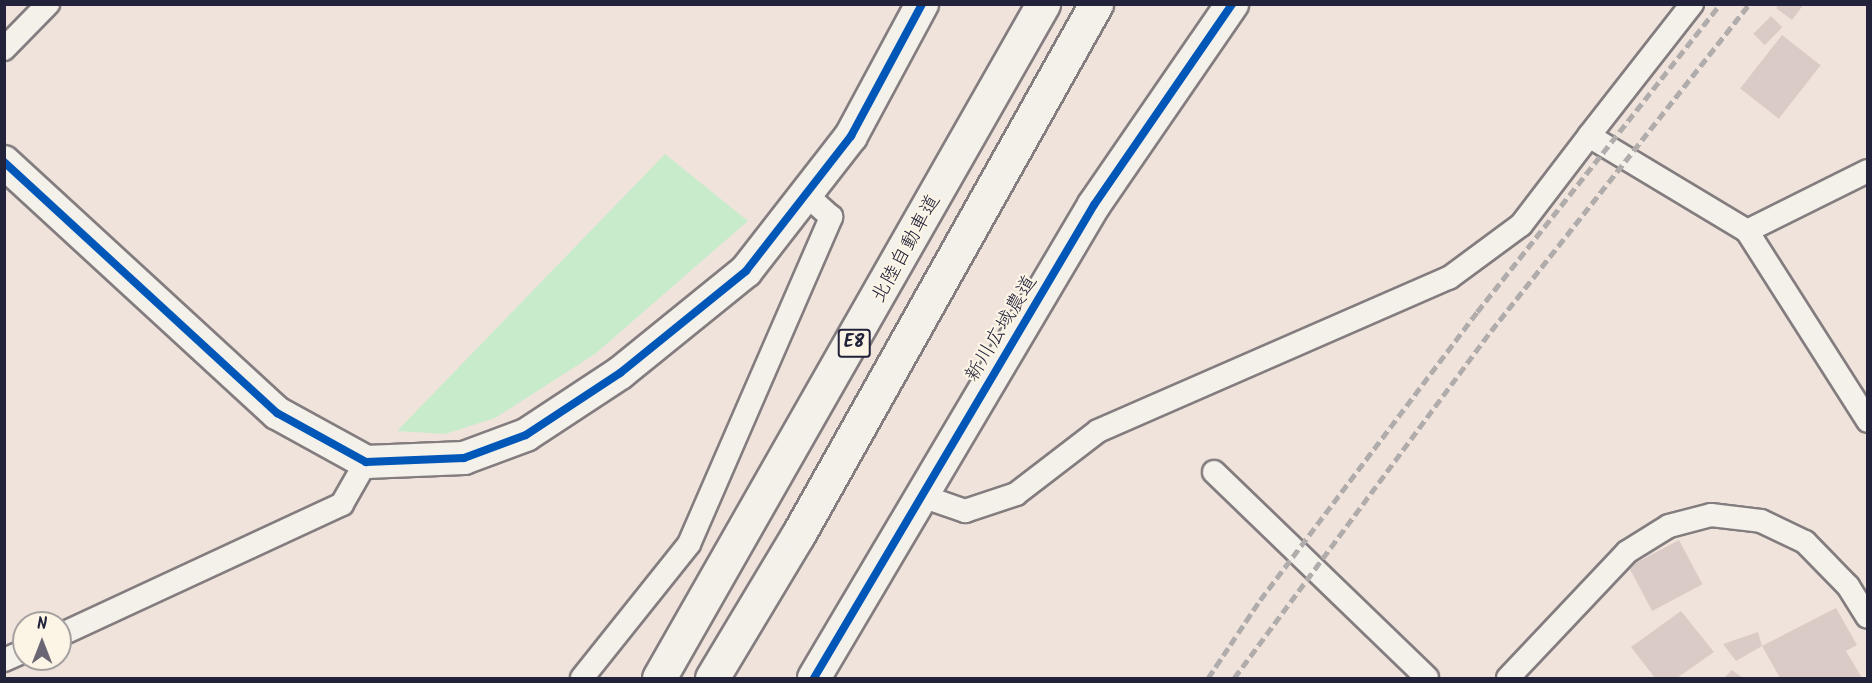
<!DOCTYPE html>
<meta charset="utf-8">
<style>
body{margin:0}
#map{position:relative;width:1872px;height:683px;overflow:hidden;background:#f0e3dc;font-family:Kalam,"Klee One",sans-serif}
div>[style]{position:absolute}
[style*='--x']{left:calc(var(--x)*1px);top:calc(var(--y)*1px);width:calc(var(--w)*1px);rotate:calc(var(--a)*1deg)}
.green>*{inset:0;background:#c8ebcc}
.building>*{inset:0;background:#dbcbc7;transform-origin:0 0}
.roads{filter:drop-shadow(2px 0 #837d7f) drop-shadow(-2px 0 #837d7f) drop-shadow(0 2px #837d7f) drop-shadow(0 -2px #837d7f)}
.street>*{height:22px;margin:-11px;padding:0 11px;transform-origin:11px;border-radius:11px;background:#f4f0ea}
.secondary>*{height:32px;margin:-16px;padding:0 16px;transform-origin:16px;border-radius:16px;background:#f4f0ea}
.highway>*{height:33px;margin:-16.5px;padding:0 16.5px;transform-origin:16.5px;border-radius:16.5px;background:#f4f0ea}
.rail>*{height:4.5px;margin-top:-2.25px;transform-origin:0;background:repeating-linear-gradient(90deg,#afacab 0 9px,transparent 0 13.5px)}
.cycleway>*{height:8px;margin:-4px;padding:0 4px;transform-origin:4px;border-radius:4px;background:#0057b8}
span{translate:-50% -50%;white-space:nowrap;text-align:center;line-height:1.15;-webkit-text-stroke:4.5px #fcf5e5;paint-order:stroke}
.shield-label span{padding:2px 4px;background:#fcf5e5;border:2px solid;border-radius:4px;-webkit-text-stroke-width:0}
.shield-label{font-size:18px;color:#22223b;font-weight:700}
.street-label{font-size:20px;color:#22223b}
.frame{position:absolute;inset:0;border:6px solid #22223b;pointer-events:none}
.north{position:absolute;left:12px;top:611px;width:60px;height:60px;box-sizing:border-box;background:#fcf5e5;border:2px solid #a5a1a1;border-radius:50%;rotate:0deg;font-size:16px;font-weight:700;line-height:24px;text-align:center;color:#22223b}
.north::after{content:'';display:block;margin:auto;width:21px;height:27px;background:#6a6673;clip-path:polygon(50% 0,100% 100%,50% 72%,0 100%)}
</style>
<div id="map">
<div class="green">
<i style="clip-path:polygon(665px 154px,748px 221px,595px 354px,495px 418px,445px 434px,397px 431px)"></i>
</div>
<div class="building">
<i style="clip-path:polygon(1779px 4px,1804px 4px,1792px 20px,1776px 8px)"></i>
<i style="left:1771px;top:16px;width:16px;height:25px;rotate:45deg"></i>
<i style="left:1782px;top:35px;width:49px;height:68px;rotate:38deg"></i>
<i style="left:1679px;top:540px;width:50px;height:57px;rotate:62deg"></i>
<i style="clip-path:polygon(1836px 608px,1857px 645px,1846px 651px,1862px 678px,1780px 678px,1762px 646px,1736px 661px,1723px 644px,1758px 632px,1762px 646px)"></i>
<i style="clip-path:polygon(1681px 611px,1714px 652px,1677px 678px,1655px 678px,1631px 647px)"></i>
<i style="clip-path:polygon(1732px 670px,1743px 678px,1724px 678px)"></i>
</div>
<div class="roads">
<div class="street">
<i style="--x:1692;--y:4;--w:167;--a:128"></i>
<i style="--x:1589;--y:136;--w:184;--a:31"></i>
<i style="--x:1747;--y:231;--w:135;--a:-26.4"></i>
<i style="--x:4;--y:49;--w:63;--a:-45.6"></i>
<i style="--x:1747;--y:231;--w:225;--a:57.5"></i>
<i style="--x:1214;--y:472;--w:296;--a:44"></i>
<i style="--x:922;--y:496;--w:46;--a:19.2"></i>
<i style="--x:965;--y:511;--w:54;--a:-18.4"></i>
<i style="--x:1016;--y:494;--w:103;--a:-37.5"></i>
<i style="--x:1098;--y:431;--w:383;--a:-23.6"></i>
<i style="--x:1449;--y:278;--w:89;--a:-36.4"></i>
<i style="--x:1521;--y:225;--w:112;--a:-52.6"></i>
<i style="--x:60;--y:635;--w:311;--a:-24.9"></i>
<i style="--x:342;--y:504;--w:48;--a:-60.3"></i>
<i style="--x:4;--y:660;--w:22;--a:-24"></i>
<i style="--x:582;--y:678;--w:171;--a:-51.4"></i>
<i style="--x:689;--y:544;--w:357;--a:-66.5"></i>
<i style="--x:831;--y:217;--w:31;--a:-138"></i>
<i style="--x:1508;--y:678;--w:173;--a:-46.6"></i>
<i style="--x:1627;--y:552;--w:49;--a:-31.8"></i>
<i style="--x:1669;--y:526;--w:43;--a:-14.7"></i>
<i style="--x:1711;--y:515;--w:50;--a:6.8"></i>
<i style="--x:1761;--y:521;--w:49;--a:25.5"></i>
<i style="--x:1805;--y:542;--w:62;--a:45.7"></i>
<i style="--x:1848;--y:586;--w:36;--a:58"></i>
</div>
<div class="secondary">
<i style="--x:4;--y:162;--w:371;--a:42.6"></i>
<i style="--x:277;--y:413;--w:102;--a:28.8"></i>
<i style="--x:366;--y:462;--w:98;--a:-2.3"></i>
<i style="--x:464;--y:458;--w:66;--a:-20.4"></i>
<i style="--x:526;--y:435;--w:113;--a:-33.4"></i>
<i style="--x:620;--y:373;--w:162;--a:-39"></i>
<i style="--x:746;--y:271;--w:171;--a:-52.1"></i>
<i style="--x:851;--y:136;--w:150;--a:-61.7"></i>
<i style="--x:814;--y:678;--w:550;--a:-59.38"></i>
<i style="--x:1094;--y:205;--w:244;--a:-55.5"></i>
</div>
<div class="highway">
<i style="--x:659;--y:678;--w:776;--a:-60.33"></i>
<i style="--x:712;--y:678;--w:167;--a:-59"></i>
<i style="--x:798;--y:535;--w:609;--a:-60.7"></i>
</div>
</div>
<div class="rail">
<i style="--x:1208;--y:678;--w:94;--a:-56.3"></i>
<i style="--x:1260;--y:600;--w:361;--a:-53"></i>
<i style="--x:1477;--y:312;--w:392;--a:-51.7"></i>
<i style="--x:1234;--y:678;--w:432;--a:-53.5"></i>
<i style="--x:1491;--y:331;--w:417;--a:-51.7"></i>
</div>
<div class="cycleway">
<i style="--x:4;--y:162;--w:371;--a:42.6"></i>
<i style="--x:277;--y:413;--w:102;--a:28.8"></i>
<i style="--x:366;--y:462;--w:98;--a:-2.3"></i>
<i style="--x:464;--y:458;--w:66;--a:-20.4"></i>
<i style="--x:526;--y:435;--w:113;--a:-33.4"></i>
<i style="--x:620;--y:373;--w:162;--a:-39"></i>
<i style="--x:746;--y:271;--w:171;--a:-52.1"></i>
<i style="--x:851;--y:136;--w:150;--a:-61.7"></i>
<i style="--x:814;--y:678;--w:550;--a:-59.38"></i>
<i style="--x:1094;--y:205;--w:244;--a:-55.5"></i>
</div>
<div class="shield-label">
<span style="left:854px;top:343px">E8</span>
</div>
<div class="street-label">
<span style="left:907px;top:249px;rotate:-61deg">北陸自動車道</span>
<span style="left:1002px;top:329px;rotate:-59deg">新川広域農道</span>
</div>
<div class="frame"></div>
<div class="north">N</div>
</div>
